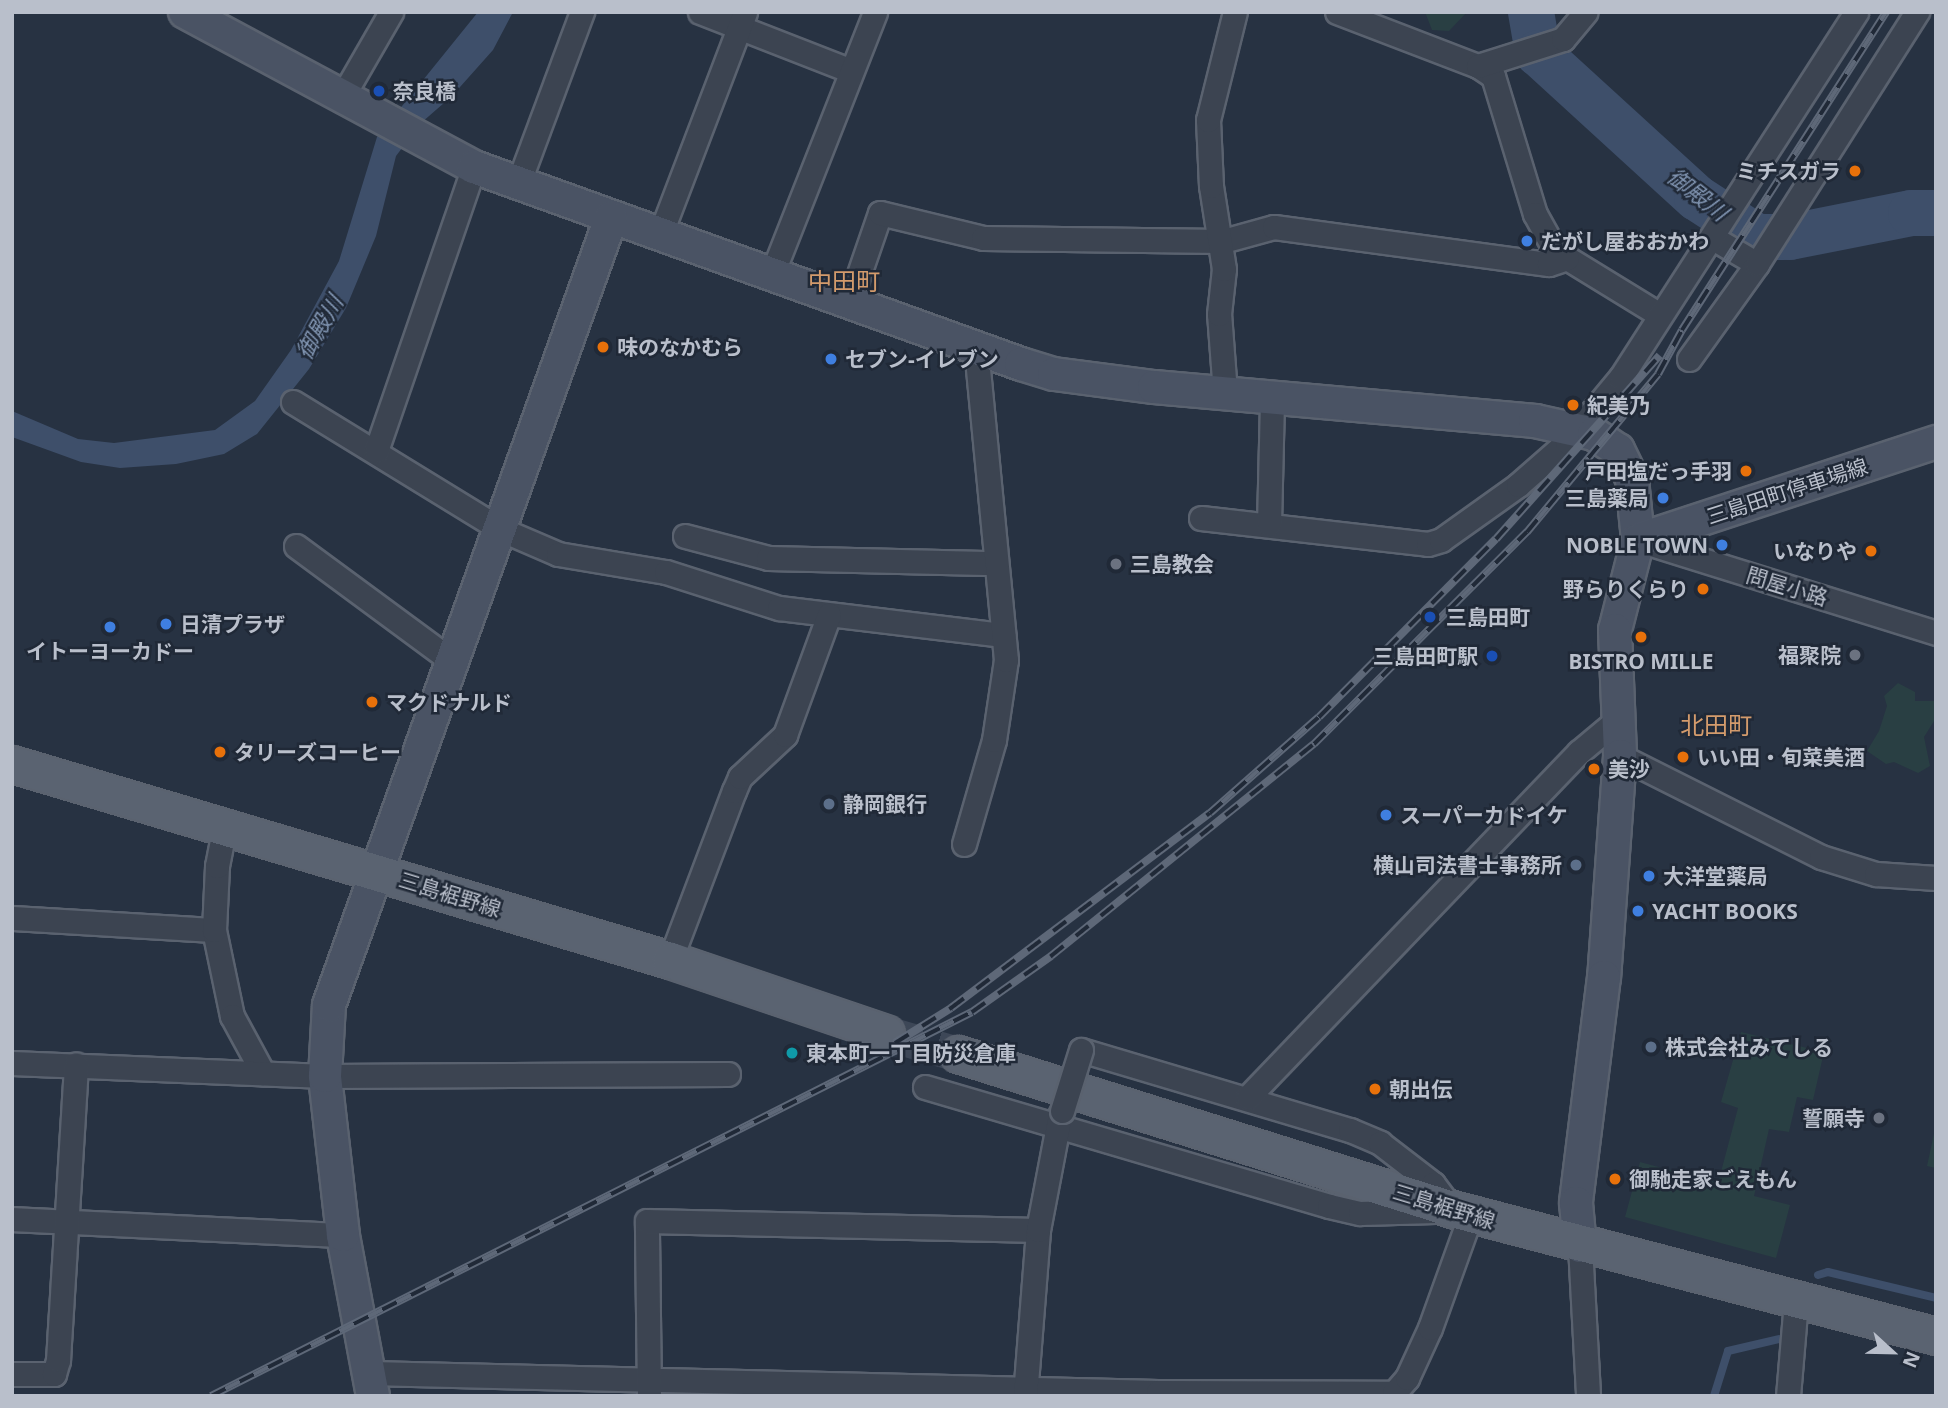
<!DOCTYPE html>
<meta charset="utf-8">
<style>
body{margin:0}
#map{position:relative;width:1948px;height:1408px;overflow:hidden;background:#273242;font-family:"Noto Sans","Noto Sans JP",sans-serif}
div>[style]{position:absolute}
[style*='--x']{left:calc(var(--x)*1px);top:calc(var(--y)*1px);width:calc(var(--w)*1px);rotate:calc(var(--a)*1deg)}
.green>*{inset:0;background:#293f43}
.water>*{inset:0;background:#3e4f6a}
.stream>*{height:8px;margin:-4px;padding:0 4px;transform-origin:4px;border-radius:4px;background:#3e4f6a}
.river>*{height:46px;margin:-23px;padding:0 23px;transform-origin:23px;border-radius:23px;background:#3e4f6a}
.primary-tunnel>*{height:35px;margin-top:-17.5px;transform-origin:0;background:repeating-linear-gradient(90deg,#3d4757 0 35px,transparent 0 53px)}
.roads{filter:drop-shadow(2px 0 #5a626f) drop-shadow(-2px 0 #5a626f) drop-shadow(0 2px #5a626f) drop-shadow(0 -2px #5a626f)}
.street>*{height:23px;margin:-11.5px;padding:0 11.5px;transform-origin:11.5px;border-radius:11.5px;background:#3c4451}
.secondary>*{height:32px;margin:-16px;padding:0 16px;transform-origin:16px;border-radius:16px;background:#4a5364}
.primary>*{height:35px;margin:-17.5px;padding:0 17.5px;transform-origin:17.5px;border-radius:17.5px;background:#5a6371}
.rail>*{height:8px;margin-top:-4px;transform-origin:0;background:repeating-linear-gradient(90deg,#202937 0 16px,#5e6878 0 32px);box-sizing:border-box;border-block:2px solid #5e6878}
.bridges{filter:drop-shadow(2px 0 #5a626f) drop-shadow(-2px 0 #5a626f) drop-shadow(0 2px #5a626f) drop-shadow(0 -2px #5a626f)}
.street-bridge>*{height:23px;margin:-11.5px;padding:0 11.5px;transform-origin:11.5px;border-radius:11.5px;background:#3c4451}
.dots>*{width:19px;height:19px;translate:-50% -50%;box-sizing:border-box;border:4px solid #202937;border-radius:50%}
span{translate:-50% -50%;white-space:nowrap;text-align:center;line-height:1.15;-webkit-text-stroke:5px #202937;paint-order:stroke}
.poi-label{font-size:21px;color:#b9bfcb;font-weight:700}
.left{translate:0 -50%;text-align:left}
.right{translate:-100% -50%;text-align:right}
.street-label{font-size:21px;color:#b9bfcb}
.water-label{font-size:23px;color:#8195b2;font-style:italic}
.quarter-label{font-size:24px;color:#d39b6c}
.frame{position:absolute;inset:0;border:14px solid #b9bfcb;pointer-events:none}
.north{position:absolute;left:1857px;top:1317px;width:70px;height:70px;-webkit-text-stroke:5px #202937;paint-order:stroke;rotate:112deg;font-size:19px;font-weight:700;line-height:28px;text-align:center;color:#b9bfcb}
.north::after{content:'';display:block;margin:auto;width:24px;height:32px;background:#b9bfcb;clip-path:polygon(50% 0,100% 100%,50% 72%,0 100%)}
</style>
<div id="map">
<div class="green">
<i style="clip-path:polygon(1425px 12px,1467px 12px,1449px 31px,1432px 30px)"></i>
<i style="clip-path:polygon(1898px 683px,1915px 692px,1915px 701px,1936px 701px,1936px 718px,1924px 737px,1930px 766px,1918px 773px,1894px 762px,1886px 764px,1867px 751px,1879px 731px,1887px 706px,1884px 696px)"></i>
<i style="clip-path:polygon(1741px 1032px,1824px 1052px,1813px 1100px,1797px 1097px,1789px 1132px,1769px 1129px,1754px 1196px,1790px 1205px,1776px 1258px,1625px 1217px,1640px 1162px,1718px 1183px,1738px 1108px,1721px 1102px)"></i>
<i style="clip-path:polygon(1936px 1124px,1936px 1168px,1927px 1166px)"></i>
</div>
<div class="water">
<i style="clip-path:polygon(478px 12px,513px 12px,493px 50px,452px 96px,421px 123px,396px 156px,376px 236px,346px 308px,309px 369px,257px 434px,224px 454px,176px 464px,120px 468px,81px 462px,12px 437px,12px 411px,78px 439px,114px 443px,215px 430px,255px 401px,291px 350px,339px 261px,377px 137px)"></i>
</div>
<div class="stream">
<i style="--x:1818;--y:1275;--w:10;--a:-17"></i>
<i style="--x:1828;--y:1272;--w:111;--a:13.5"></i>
<i style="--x:1714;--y:1396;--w:47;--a:-72.7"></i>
<i style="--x:1728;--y:1351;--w:52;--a:-13.2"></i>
</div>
<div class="river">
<i style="--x:1531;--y:12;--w:42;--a:80.3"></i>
<i style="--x:1538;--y:53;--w:215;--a:42.4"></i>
<i style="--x:1697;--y:198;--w:72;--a:33"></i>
<i style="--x:1757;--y:237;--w:33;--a:0"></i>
<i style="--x:1790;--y:237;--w:123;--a:-11.2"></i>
<i style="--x:1911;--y:213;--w:25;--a:0"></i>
</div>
<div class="primary-tunnel">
<i style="--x:886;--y:1033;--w:75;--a:16.3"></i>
</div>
<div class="roads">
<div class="street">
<i style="--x:700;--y:12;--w:162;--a:21.3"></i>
<i style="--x:1337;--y:12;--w:151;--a:21"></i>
<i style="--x:1478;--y:66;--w:18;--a:34"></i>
<i style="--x:1493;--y:76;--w:144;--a:73.1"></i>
<i style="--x:1535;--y:214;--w:33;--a:61"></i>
<i style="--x:1551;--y:243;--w:22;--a:43"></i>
<i style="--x:1567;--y:258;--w:109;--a:31.5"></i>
<i style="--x:1478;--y:66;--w:89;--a:-17.6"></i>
<i style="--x:1563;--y:39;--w:35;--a:-50"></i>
<i style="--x:342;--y:97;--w:98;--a:-60"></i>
<i style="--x:518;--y:184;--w:184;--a:-69.6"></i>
<i style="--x:660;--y:235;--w:239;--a:-69.1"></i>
<i style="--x:1713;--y:238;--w:51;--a:30.6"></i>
<i style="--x:772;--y:274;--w:282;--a:-68.5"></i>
<i style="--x:849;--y:303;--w:95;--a:-71"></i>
<i style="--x:880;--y:213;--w:106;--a:13.6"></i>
<i style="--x:983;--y:238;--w:240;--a:0.7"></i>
<i style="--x:1223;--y:241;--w:53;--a:-15.4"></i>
<i style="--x:1274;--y:227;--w:277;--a:7.7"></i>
<i style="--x:1549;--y:264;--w:19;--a:-18"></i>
<i style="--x:1689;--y:359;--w:117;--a:-54.4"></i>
<i style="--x:1757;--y:264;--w:299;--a:-57.6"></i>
<i style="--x:1225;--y:393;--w:79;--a:-94.3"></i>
<i style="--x:1219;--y:314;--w:45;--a:-83.7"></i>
<i style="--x:1224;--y:269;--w:84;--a:-98.9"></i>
<i style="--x:1211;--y:186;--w:66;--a:-92.6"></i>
<i style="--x:1208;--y:120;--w:111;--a:-76"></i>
<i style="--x:293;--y:402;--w:243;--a:31.5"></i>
<i style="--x:500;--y:529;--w:63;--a:23.3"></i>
<i style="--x:558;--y:554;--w:109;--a:9.5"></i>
<i style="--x:666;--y:572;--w:119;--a:17.7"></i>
<i style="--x:779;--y:608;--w:226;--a:6.9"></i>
<i style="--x:376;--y:451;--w:300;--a:-71"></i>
<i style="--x:1201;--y:518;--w:228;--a:6.5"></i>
<i style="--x:1428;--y:544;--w:14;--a:-17"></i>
<i style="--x:1441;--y:540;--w:95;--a:-35.5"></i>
<i style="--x:1518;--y:485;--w:65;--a:-41.3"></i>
<i style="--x:1567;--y:442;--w:85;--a:-50.3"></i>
<i style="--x:1621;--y:377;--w:434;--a:-57.2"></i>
<i style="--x:1269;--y:524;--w:127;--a:-88.6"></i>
<i style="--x:685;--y:536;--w:86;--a:14.8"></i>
<i style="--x:768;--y:558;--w:228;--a:1.3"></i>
<i style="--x:1638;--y:540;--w:312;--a:17.3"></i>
<i style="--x:296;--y:546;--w:194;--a:36.4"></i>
<i style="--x:1620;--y:756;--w:225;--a:26.7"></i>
<i style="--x:1821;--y:857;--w:58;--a:17.2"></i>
<i style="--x:1876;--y:874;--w:60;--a:3.8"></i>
<i style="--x:964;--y:844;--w:108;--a:-73.9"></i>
<i style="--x:994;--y:740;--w:81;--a:-81.5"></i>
<i style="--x:1006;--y:660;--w:315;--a:-95.5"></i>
<i style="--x:12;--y:918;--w:202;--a:3.4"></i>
<i style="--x:214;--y:930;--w:88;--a:78.2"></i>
<i style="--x:232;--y:1016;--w:65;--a:61.5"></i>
<i style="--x:214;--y:930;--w:64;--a:-87.3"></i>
<i style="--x:217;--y:866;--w:38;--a:-79"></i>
<i style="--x:670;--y:960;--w:181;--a:-69.3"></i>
<i style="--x:734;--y:791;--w:15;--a:-67"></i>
<i style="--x:740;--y:777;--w:62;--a:-43"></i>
<i style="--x:785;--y:735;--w:128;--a:-69.9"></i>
<i style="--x:1081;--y:1050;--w:281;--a:16.6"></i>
<i style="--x:1350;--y:1130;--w:33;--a:23"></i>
<i style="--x:1380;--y:1143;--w:67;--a:37.7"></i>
<i style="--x:1433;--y:1184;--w:31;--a:53"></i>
<i style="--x:12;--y:1063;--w:313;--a:2.4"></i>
<i style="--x:325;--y:1076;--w:403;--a:-0.3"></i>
<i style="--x:925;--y:1087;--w:421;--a:16.4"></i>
<i style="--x:1329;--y:1206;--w:32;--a:13"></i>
<i style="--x:1360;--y:1213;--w:75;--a:-1.5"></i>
<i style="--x:1248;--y:1097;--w:478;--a:-46.2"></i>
<i style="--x:1579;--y:752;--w:48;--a:-40"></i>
<i style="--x:12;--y:1219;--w:331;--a:2.8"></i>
<i style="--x:1580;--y:1246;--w:150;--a:86.9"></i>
<i style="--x:370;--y:1373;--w:788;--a:1.38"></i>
<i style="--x:1158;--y:1392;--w:236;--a:0.2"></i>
<i style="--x:1394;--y:1393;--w:20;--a:-49"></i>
<i style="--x:1407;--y:1378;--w:55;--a:-65.3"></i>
<i style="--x:1430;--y:1328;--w:121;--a:-70.2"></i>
<i style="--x:12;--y:1374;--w:42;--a:0"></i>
<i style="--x:54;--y:1374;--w:15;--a:-74"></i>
<i style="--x:58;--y:1360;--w:296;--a:-86.5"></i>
<i style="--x:649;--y:1396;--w:175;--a:-90.7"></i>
<i style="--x:647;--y:1221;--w:391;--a:1.3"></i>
<i style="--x:1025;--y:1396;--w:167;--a:-85.5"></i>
<i style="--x:1038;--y:1230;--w:117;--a:-79.2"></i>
<i style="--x:1788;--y:1396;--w:95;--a:-85.2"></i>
</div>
<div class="secondary">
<i style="--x:185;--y:12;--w:328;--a:28.2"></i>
<i style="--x:474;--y:167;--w:581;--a:19.81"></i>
<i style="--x:1021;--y:364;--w:34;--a:17"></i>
<i style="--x:1054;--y:374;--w:101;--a:7.4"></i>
<i style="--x:1154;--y:387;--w:383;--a:5.1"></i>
<i style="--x:1535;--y:421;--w:60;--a:12.4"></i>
<i style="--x:1594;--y:434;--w:29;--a:34"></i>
<i style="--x:1618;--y:450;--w:32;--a:64"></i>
<i style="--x:1632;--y:479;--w:61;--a:84.4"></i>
<i style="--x:1638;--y:540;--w:93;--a:104.3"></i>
<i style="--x:1615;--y:630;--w:126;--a:87.7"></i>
<i style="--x:1620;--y:756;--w:222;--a:94.1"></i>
<i style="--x:1604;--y:977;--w:228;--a:97.1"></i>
<i style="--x:1576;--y:1203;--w:43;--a:84.7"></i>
<i style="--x:1638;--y:540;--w:314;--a:-18.2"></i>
<i style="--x:373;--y:1396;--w:164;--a:-100.6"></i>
<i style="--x:343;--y:1235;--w:160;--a:-96.5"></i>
<i style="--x:325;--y:1076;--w:71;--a:-86.8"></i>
<i style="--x:329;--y:1005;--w:836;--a:-70.29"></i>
</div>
<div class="primary">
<i style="--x:12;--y:764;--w:687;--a:16.59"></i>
<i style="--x:670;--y:960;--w:228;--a:18.7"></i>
<i style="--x:958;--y:1054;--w:518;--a:17.42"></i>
<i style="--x:1452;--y:1209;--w:500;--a:14.7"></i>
</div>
</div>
<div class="rail">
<i style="--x:895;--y:1043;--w:66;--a:-32"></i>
<i style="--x:951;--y:1008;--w:324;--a:-37"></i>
<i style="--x:1210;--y:813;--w:145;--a:-41.4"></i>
<i style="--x:1319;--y:717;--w:251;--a:-45.2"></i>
<i style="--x:1496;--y:539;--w:246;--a:-48.3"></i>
<i style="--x:211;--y:1396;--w:852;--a:-26.78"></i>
<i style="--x:972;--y:1012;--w:97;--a:-35.3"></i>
<i style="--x:1051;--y:956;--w:338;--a:-38.9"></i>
<i style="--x:1314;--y:744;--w:301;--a:-44.9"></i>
<i style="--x:1527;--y:532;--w:205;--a:-50.3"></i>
<i style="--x:1658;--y:374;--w:50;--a:-61.4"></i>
<i style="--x:1682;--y:330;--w:378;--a:-57.3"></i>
</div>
<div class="bridges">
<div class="street-bridge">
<i style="--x:1062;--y:1111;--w:64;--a:-72.7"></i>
</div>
</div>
<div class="dots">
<i style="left:379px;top:91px;background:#1a4fb4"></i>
<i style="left:1855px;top:171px;background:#e8710a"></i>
<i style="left:1527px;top:241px;background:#3f7fe0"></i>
<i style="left:603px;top:347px;background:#e8710a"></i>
<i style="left:831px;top:359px;background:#3f7fe0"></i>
<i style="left:1573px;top:405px;background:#e8710a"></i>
<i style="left:1746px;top:471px;background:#e8710a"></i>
<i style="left:1663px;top:498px;background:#3f7fe0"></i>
<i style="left:1722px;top:545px;background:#3f7fe0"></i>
<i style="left:1871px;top:551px;background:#e8710a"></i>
<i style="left:1116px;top:564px;background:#6b7280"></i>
<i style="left:1703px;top:589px;background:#e8710a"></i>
<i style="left:1430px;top:617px;background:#1a4fb4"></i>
<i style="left:166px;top:624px;background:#3f7fe0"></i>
<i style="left:110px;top:627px;background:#3f7fe0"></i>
<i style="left:1641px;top:637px;background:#e8710a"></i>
<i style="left:1855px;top:655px;background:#6b7280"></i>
<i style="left:1492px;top:656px;background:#1a4fb4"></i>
<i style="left:372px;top:702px;background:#e8710a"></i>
<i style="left:220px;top:752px;background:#e8710a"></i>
<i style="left:1683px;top:757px;background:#e8710a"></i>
<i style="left:1594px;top:769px;background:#e8710a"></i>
<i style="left:829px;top:804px;background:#5c6f8a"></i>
<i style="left:1386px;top:815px;background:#3f7fe0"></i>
<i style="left:1576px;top:865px;background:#5c6f8a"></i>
<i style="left:1649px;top:876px;background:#3f7fe0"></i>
<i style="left:1638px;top:911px;background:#3f7fe0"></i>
<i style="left:1651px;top:1047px;background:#5c6f8a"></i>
<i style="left:792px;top:1053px;background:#0f9aa8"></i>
<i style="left:1375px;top:1089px;background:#e8710a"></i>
<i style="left:1879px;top:1118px;background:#6b7280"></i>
<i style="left:1615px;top:1179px;background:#e8710a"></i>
</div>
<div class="poi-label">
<span class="left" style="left:393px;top:91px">奈良橋</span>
<span class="right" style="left:1841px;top:171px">ミチスガラ</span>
<span class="left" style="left:1541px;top:241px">だがし屋おおかわ</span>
<span class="left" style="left:617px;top:347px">味のなかむら</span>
<span class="left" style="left:845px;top:359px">セブン-イレブン</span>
<span class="left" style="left:1587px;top:405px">紀美乃</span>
<span class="right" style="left:1732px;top:471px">戸田塩だっ手羽</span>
<span class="right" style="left:1649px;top:498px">三島薬局</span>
<span class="right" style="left:1708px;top:545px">NOBLE TOWN</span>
<span class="right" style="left:1857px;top:551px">いなりや</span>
<span class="left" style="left:1130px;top:564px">三島教会</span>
<span class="right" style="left:1689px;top:589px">野らりくらり</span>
<span class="left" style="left:1446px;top:617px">三島田町</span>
<span class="left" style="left:180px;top:624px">日清プラザ</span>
<span style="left:110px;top:651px">イトーヨーカドー</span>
<span class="right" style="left:1841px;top:655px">福聚院</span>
<span class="right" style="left:1478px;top:656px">三島田町駅</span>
<span style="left:1641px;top:661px">BISTRO MILLE</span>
<span class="left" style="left:386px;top:702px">マクドナルド</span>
<span class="left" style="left:234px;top:752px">タリーズコーヒー</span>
<span class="left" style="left:1697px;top:757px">いい田・旬菜美酒</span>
<span class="left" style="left:1608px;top:769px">美沙</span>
<span class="left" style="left:843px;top:804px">静岡銀行</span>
<span class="left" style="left:1400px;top:815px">スーパーカドイケ</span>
<span class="right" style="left:1562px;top:865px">横山司法書士事務所</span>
<span class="left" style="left:1663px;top:876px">大洋堂薬局</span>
<span class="left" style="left:1652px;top:911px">YACHT BOOKS</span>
<span class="left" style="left:1665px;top:1047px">株式会社みてしる</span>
<span class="left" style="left:806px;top:1053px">東本町一丁目防災倉庫</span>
<span class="left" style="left:1389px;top:1089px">朝出伝</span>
<span class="right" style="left:1865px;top:1118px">誓願寺</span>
<span class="left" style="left:1629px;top:1179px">御馳走家ごえもん</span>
</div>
<div class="street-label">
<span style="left:1787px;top:491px;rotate:-18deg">三島田町停車場線</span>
<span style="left:1787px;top:586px;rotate:17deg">問屋小路</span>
<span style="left:450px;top:894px;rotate:17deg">三島裾野線</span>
<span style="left:1444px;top:1206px;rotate:17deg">三島裾野線</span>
</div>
<div class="water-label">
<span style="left:1698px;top:194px;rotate:38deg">御殿川</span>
<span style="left:319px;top:327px;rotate:-60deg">御殿川</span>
</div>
<div class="quarter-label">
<span style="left:844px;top:281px">中田町</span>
<span style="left:1716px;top:725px">北田町</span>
</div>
<div class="frame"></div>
<div class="north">N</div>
</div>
